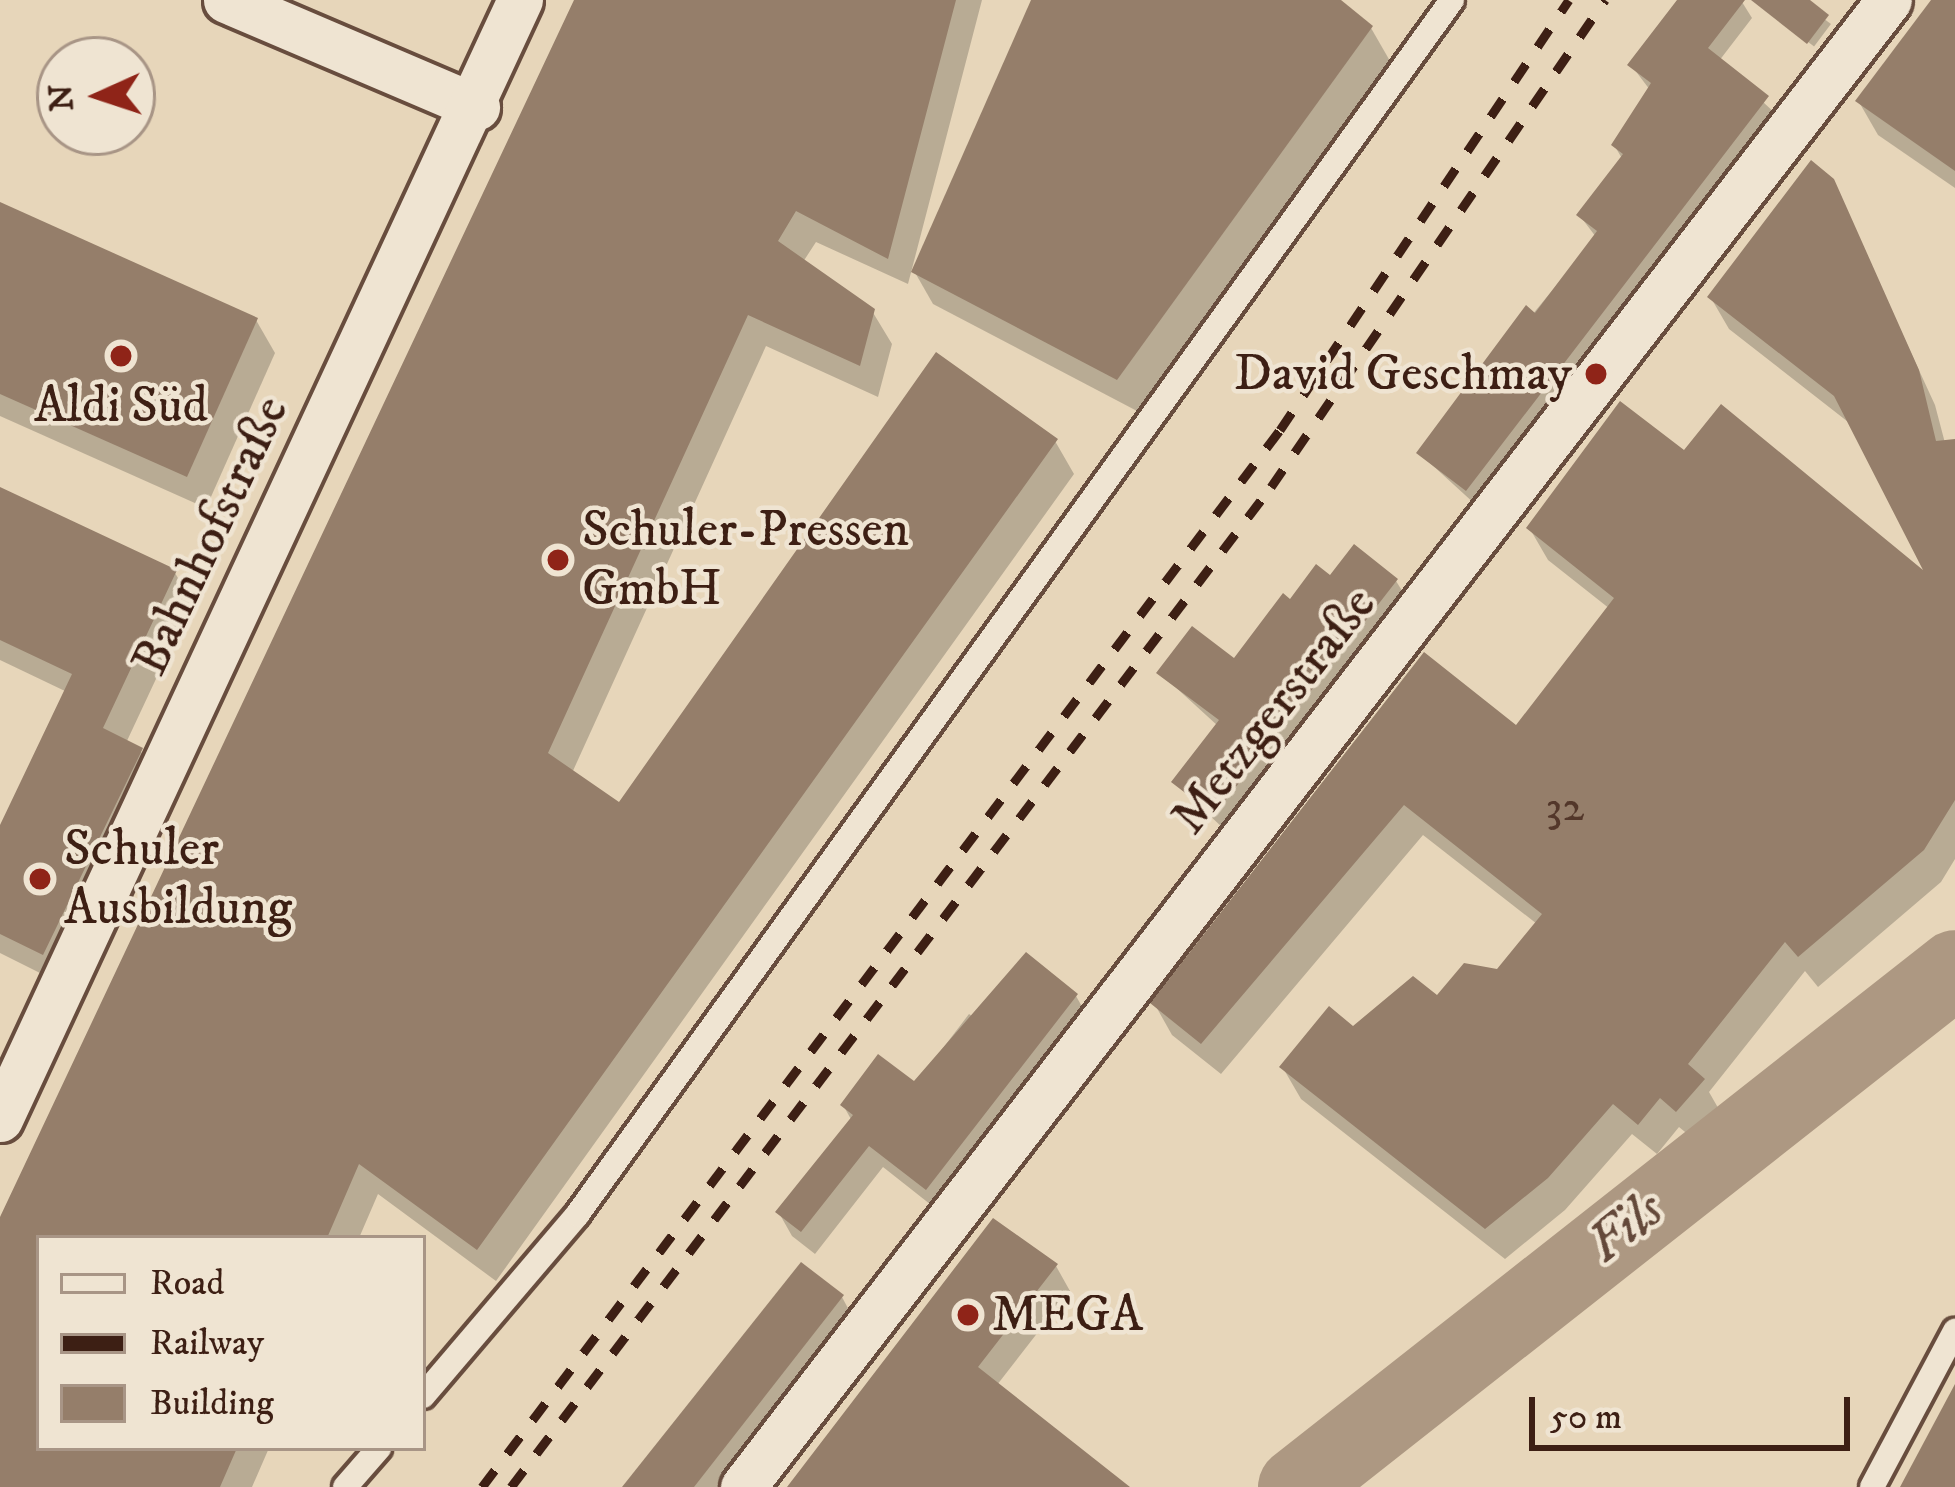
<!DOCTYPE html>
<meta charset="utf-8">
<style>
body{margin:0}
#map{position:relative;width:1955px;height:1487px;overflow:hidden;background:#e7d6ba;font-family:"IM FELL DW Pica",serif}
div>[style]{position:absolute}
[style*='--x']{left:calc(var(--x)*1px);top:calc(var(--y)*1px);width:calc(var(--w)*1px);rotate:calc(var(--a)*1deg)}
.shadow>*{inset:0;background:#0003;transform-origin:0 0}
.river>*{height:78px;margin:-39px;padding:0 39px;transform-origin:39px;border-radius:39px;background:#ad9882}
.building>*{inset:0;background:#957e6a}
.roads{filter:drop-shadow(3px 0 #684d3e) drop-shadow(-3px 0 #684d3e) drop-shadow(0 3px #684d3e) drop-shadow(0 -3px #684d3e)}
.service>*{height:24px;margin:-12px;padding:0 12px;transform-origin:12px;border-radius:12px;background:#efe4d2}
.minor>*{height:45px;margin:-22.5px;padding:0 22.5px;transform-origin:22.5px;border-radius:22.5px;background:#efe4d2}
.rail>*{height:9px;margin-top:-4.5px;transform-origin:0;background:repeating-linear-gradient(90deg,#3d1f14 0 21px,transparent 0 42px)}
.dots>*{width:33px;height:33px;translate:-50% -50%;box-sizing:border-box;border:6px solid #efe4d2;border-radius:50%}
span{translate:-50% -50%;white-space:nowrap;text-align:center;line-height:1.15;-webkit-text-stroke:9px #efe4d2;paint-order:stroke}
.number-label{font-size:45px;color:#53372a}
.number-label span{-webkit-text-stroke-width:0}
.poi-label{font-size:51px;color:#3d1f14}
.right{translate:-100% -50%;text-align:right}
.left{translate:0 -50%;text-align:left}
.street-label{font-size:51px;color:#3d1f14}
.water-label{font-size:54px;color:#64493a;font-style:italic}
.legend{position:absolute;left:36px;top:1235px;width:390px;height:216px;box-sizing:border-box;background:#efe4d2;border:3px solid #a89586;margin:0;padding:15px 21px;list-style:none;font-size:36px;color:#3d1f14}
.legend li{display:flex;align-items:center;gap:24px;height:60px}
.legend b{width:60px;border:3px solid #a89586}
.north{position:absolute;left:36px;top:36px;width:120px;height:120px;box-sizing:border-box;background:#efe4d2;border:3px solid #a89586;border-radius:50%;rotate:267deg;font-size:33px;font-weight:700;line-height:48px;text-align:center;color:#3d1f14}
.north::after{content:'';display:block;margin:auto;width:42px;height:54px;background:#8f2418;clip-path:polygon(50% 0,100% 100%,50% 72%,0 100%)}
.scale{position:absolute;left:1529px;top:1397px;width:321px;height:54px;box-sizing:border-box;border:6px solid #3d1f14;border-top:0;padding-left:15px;font-size:36px;line-height:42px;white-space:nowrap;color:#3d1f14;-webkit-text-stroke:9px #efe4d2;paint-order:stroke}
</style>
<div id="map">
<div class="shadow">
<i style="clip-path:polygon(577px 0,982px 0,908px 284px,816px 242px,803px 262px,872px 311px,892px 344px,878px 397px,766px 346px,572px 773px,619px 807px,1055px 441px,1074px 474px,496px 1281px,378px 1194px,359px 1238px,39px 1238px,39px 1448px,269px 1448px,252px 1487px,0 1487px,0 1224px)"></i>
<i style="clip-path:polygon(1034px 0,1336px 0,1371px 28px,1390px 61px,1137px 411px,933px 304px,913px 269px)"></i>
<i style="clip-path:polygon(1681px 0,1742px 2px,1752px 18px,1719px 61px,1777px 115px,1476px 505px,1419px 453px,1596px 237px,1580px 216px,1623px 160px,1614px 145px,1650px 90px,1631px 65px)"></i>
<i style="left:1799px;top:0;width:40px;height:28px;rotate:37deg"></i>
<i style="clip-path:polygon(1940px 0,1955px 0,1955px 188px,1878px 135px,1859px 102px)"></i>
<i style="clip-path:polygon(1832px 181px,1935px 405px,1945px 443px,1955px 442px,1955px 859px,1941px 882px,1818px 987px,1805px 971px,1709px 1092px,1721px 1113px,1696px 1141px,1679px 1127px,1657px 1154px,1632px 1134px,1565px 1210px,1505px 1259px,1301px 1099px,1283px 1068px,1353px 1030px,1498px 972px,1537px 924px,1423px 835px,1221px 1074px,1172px 1035px,1154px 1003px,1424px 656px,1516px 730px,1610px 609px,1548px 560px,1530px 529px,1684px 454px,1932px 581px,1852px 425px,1729px 329px,1711px 298px)"></i>
<i style="clip-path:polygon(0 205px,256px 320px,275px 353px,206px 508px,0 416px)"></i>
<i style="clip-path:polygon(0 491px,175px 573px,192px 602px,126px 743px,140px 750px,158px 780px,60px 983px,0 953px,0 832px,67px 692px,0 660px)"></i>
<i style="clip-path:polygon(1331px 579px,1396px 581px,1406px 597px,1224px 829px,1175px 783px,1218px 726px,1160px 673px,1235px 662px)"></i>
<i style="clip-path:polygon(1076px 996px,1089px 1019px,940px 1212px,883px 1167px,815px 1254px,792px 1236px,779px 1213px,852px 1121px,843px 1105px,914px 1086px,969px 1014px,978px 1020px)"></i>
<i style="clip-path:polygon(1056px 1266px,1070px 1291px,997px 1385px,1125px 1487px,791px 1487px)"></i>
<i style="clip-path:polygon(842px 1297px,851px 1314px,720px 1487px,626px 1487px)"></i>
</div>
<div class="river">
<i style="--x:1297;--y:1487;--w:837;--a:-38.21"></i>
</div>
<div class="building">
<i style="clip-path:polygon(574px 0,956px 0,888px 259px,796px 211px,778px 241px,875px 309px,860px 366px,748px 315px,548px 753px,619px 802px,936px 352px,1058px 439px,477px 1250px,359px 1164px,327px 1238px,39px 1238px,39px 1448px,237px 1448px,220px 1487px,0 1487px,0 1217px)"></i>
<i style="clip-path:polygon(1031px 0,1341px 0,1373px 26px,1117px 380px,911px 272px)"></i>
<i style="clip-path:polygon(1677px 0,1745px 0,1708px 48px,1769px 96px,1466px 491px,1416px 453px,1526px 305px,1535px 313px,1597px 231px,1576px 215px,1623px 154px,1611px 145px,1651px 83px,1627px 65px)"></i>
<i style="clip-path:polygon(1751px 0,1810px 0,1829px 15px,1807px 44px)"></i>
<i style="clip-path:polygon(1931px 0,1955px 0,1955px 171px,1855px 101px)"></i>
<i style="clip-path:polygon(1811px 160px,1834px 179px,1919px 370px,1936px 441px,1955px 439px,1955px 800px,1924px 850px,1798px 957px,1785px 942px,1688px 1064px,1705px 1079px,1676px 1112px,1660px 1098px,1638px 1125px,1613px 1104px,1548px 1178px,1485px 1229px,1279px 1067px,1329px 1006px,1353px 1026px,1413px 976px,1437px 995px,1464px 963px,1497px 969px,1542px 914px,1404px 805px,1201px 1044px,1150px 1003px,1424px 652px,1516px 725px,1614px 598px,1526px 528px,1620px 401px,1684px 450px,1721px 404px,1923px 570px,1834px 396px,1707px 297px)"></i>
<i style="clip-path:polygon(0 202px,258px 318px,187px 477px,0 394px)"></i>
<i style="clip-path:polygon(0 487px,177px 570px,103px 728px,143px 748px,43px 955px,0 934px,0 825px,72px 674px,0 640px)"></i>
<i style="clip-path:polygon(1354px 544px,1398px 579px,1214px 815px,1171px 782px,1219px 720px,1156px 673px,1192px 626px,1234px 658px,1283px 593px,1290px 599px,1316px 564px,1330px 575px)"></i>
<i style="clip-path:polygon(1026px 952px,1078px 994px,926px 1190px,869px 1146px,801px 1232px,775px 1212px,853px 1115px,840px 1105px,878px 1054px,914px 1081px)"></i>
<i style="clip-path:polygon(993px 1218px,1058px 1264px,978px 1367px,1130px 1487px,787px 1487px)"></i>
<i style="clip-path:polygon(801px 1262px,844px 1295px,694px 1487px,622px 1487px)"></i>
<i style="clip-path:polygon(1955px 1384px,1955px 1487px,1900px 1487px)"></i>
</div>
<div class="roads">
<div class="service">
<i style="--x:423;--y:1396;--w:238;--a:-49.6"></i>
<i style="--x:577;--y:1215;--w:1497;--a:-54.24"></i>
<i style="--x:345;--y:1487;--w:52;--a:-48.9"></i>
<i style="--x:1872;--y:1487;--w:177;--a:-62"></i>
</div>
<div class="minor">
<i style="--x:226;--y:0;--w:273;--a:23.1"></i>
<i style="--x:0;--y:1119;--w:1234;--a:-65.08"></i>
<i style="--x:743;--y:1487;--w:1877;--a:-52.38"></i>
</div>
</div>
<div class="rail">
<i style="--x:482;--y:1487;--w:1324;--a:-52.95"></i>
<i style="--x:1280;--y:430;--w:518;--a:-56.1"></i>
<i style="--x:511;--y:1487;--w:1256;--a:-52.77"></i>
<i style="--x:1271;--y:487;--w:591;--a:-55.56"></i>
</div>
<div class="dots">
<i style="left:121px;top:356px;background:#8f2418"></i>
<i style="left:1596px;top:374px;background:#8f2418"></i>
<i style="left:558px;top:560px;background:#8f2418"></i>
<i style="left:40px;top:879px;background:#8f2418"></i>
<i style="left:968px;top:1315px;background:#8f2418"></i>
</div>
<div class="number-label">
<span style="left:1565px;top:808px">32</span>
</div>
<div class="poi-label">
<span class="right" style="left:1572px;top:374px">David Geschmay</span>
<span style="left:121px;top:406px">Aldi Süd</span>
<span class="left" style="left:582px;top:560px">Schuler-Pressen<br>GmbH</span>
<span class="left" style="left:64px;top:879px">Schuler<br>Ausbildung</span>
<span class="left" style="left:992px;top:1315px">MEGA</span>
</div>
<div class="street-label">
<span style="left:211px;top:536px;rotate:-65deg">Bahnhofstraße</span>
<span style="left:1274px;top:711px;rotate:-52deg">Metzgerstraße</span>
</div>
<div class="water-label">
<span style="left:1626px;top:1228px;rotate:-38deg">Fils</span>
</div>
<ul class="legend">
<li><b style="height:15px;background:#efe4d2"></b>Road</li>
<li><b style="height:15px;background:#3d1f14"></b>Railway</li>
<li><b style="height:33px;background:#957e6a"></b>Building</li>
</ul>
<div class="north">N</div>
<div class="scale">50 m</div>
</div>
